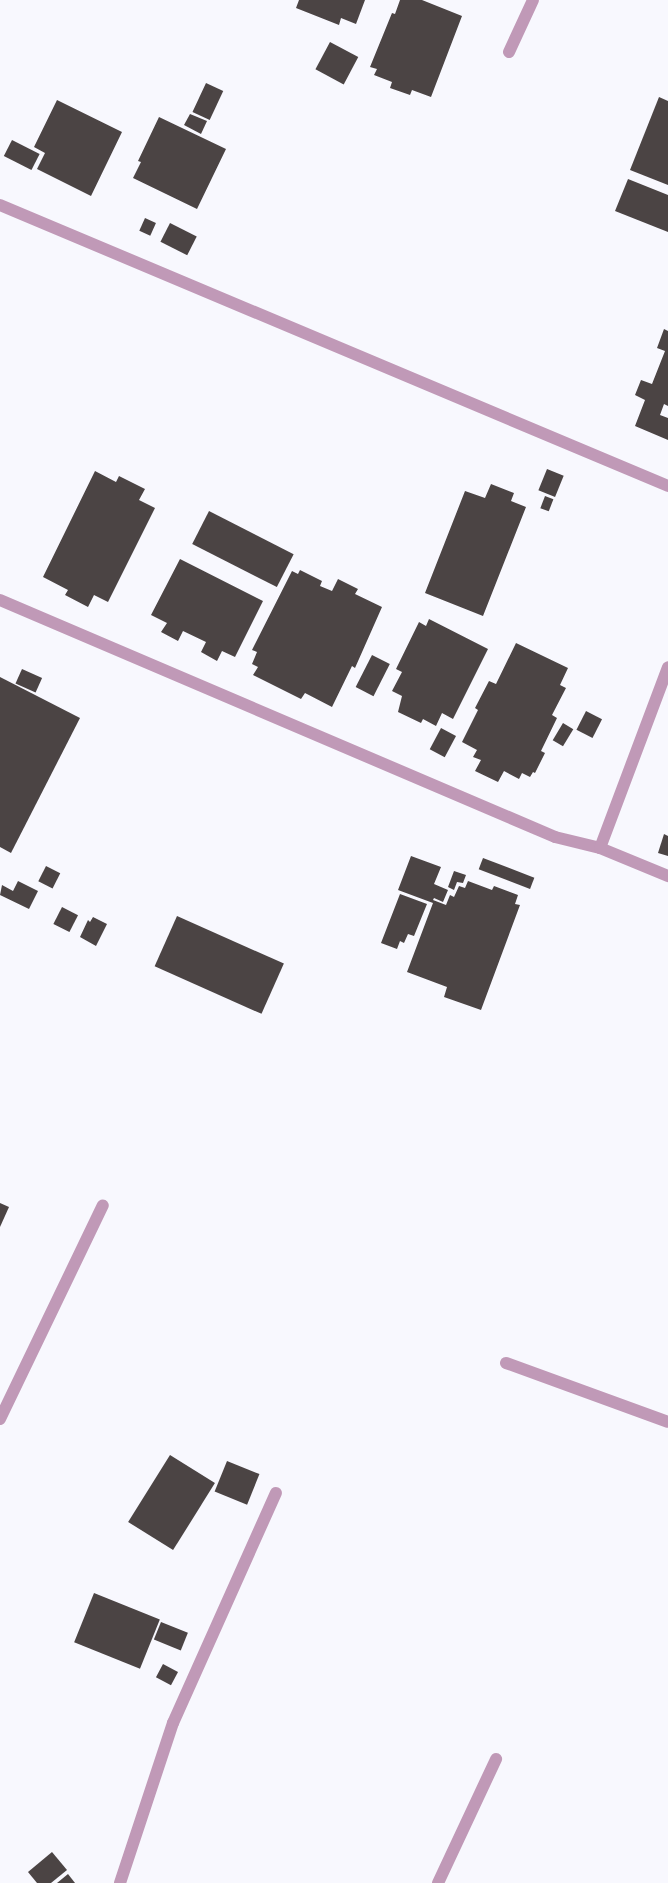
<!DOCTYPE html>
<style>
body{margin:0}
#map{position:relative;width:668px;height:1883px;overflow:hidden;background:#f8f8fe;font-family:Helvetica,sans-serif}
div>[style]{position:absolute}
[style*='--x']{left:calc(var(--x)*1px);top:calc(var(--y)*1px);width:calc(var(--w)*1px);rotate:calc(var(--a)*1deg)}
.building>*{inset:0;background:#4b4444;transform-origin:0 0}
.service>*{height:12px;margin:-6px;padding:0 6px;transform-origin:6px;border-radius:6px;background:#c099b7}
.minor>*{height:12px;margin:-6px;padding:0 6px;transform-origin:6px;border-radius:6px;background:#c099b7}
span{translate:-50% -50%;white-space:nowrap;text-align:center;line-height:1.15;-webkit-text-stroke:5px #f8f8fe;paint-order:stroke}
</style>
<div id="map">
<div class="building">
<i style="clip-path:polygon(299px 0,365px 0,356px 24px,341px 18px,339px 25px,296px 8px)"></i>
<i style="clip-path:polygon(400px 0,422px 0,462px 16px,431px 97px,412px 90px,410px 95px,390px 88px,392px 82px,374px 75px,377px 69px,370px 67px,392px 13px,395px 14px)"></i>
<i style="left:330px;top:42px;width:32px;height:31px;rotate:28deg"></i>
<i style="left:206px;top:83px;width:19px;height:32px;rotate:25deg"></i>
<i style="clip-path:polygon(659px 97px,668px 101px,668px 185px,630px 170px)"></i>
<i style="clip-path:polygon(57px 100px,122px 132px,91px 196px,37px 169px,45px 153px,34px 147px)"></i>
<i style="clip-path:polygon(190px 114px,207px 121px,201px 134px,184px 125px)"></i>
<i style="clip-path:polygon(159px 117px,226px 149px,197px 209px,133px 178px,141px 162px,138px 161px)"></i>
<i style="left:12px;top:140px;width:31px;height:18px;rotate:27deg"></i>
<i style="clip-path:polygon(628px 179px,668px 195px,668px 232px,615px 211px)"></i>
<i style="left:145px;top:218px;width:12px;height:14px;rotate:24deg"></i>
<i style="left:170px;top:223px;width:30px;height:21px;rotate:27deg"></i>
<i style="clip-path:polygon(664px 329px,668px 331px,668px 406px,664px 404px,660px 415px,668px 418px,668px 440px,635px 426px,645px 400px,635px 395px,641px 380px,652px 384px,665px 351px,657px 348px)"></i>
<i style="left:547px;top:469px;width:18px;height:23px;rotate:22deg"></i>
<i style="clip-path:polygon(95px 471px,116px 482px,119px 476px,145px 489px,139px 500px,155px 508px,108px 602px,94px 595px,88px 607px,65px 595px,68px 590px,43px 577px)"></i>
<i style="clip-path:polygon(491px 484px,514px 493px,511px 501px,526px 507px,483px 616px,425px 593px,465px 491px,485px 498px)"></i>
<i style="left:545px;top:496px;width:9px;height:13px;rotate:21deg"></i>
<i style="left:209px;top:511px;width:95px;height:37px;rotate:27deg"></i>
<i style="clip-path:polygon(180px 559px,263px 601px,235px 657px,222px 651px,217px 661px,201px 652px,206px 642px,183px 631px,178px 641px,161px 632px,167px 623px,151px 615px)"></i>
<i style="clip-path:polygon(300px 570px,322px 581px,320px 586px,332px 591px,338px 579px,358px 589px,355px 594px,382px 607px,355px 668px,352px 666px,332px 707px,305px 693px,301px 699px,253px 675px,258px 667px,252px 664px,257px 652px,252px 650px,292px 571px,298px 574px)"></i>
<i style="clip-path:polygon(429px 619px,488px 649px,453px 719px,442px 713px,436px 726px,423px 719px,421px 723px,398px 712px,402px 696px,392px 691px,402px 672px,396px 669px,419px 622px,426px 626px)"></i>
<i style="clip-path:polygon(516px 643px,568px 668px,560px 685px,566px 688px,552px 715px,557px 718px,541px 751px,545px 753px,535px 773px,533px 772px,530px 777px,522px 773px,519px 779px,504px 771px,498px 782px,475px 771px,481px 760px,473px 757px,477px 750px,462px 742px,478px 710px,475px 708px,489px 681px,496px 684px)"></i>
<i style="left:372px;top:655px;width:20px;height:36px;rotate:27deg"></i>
<i style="left:22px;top:669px;width:22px;height:16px;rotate:24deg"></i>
<i style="clip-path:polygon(0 677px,80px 718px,11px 853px,0 847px)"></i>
<i style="left:586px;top:711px;width:18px;height:21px;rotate:27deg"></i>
<i style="left:563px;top:723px;width:12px;height:20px;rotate:31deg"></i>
<i style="left:441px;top:728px;width:17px;height:24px;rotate:28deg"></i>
<i style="clip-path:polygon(664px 834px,668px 836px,668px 856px,658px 853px)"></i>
<i style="clip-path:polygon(411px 856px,441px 867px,434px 884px,448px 890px,443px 902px,434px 898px,433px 900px,446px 905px,450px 895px,454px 897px,459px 886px,465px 888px,468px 881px,492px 890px,494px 886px,518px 895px,515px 904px,520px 905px,481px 1010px,444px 997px,447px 987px,407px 972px,433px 903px,398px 890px)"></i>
<i style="left:483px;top:858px;width:55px;height:12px;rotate:21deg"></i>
<i style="left:46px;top:866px;width:16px;height:17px;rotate:27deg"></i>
<i style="clip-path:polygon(454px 871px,466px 875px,463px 883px,457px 882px,454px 890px,448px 887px)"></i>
<i style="clip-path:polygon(18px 881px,38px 891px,29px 909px,0 895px,2px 885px,13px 891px)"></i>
<i style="clip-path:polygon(400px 894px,427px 904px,414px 936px,408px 934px,404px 943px,400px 941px,397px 949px,381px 943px)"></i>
<i style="left:62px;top:907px;width:18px;height:19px;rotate:27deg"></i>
<i style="left:177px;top:916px;width:117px;height:55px;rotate:24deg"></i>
<i style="clip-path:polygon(93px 917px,107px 924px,96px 946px,80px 937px,88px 920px,90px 922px)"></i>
<i style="clip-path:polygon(0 1203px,9px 1207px,0 1227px)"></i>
<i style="left:170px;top:1455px;width:53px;height:79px;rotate:32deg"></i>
<i style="left:227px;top:1461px;width:35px;height:33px;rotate:22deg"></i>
<i style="left:94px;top:1593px;width:71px;height:53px;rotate:22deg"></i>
<i style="left:161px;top:1622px;width:29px;height:19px;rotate:22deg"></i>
<i style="left:163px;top:1664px;width:17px;height:15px;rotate:28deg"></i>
<i style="clip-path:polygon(52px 1852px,67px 1870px,51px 1883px,37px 1883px,28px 1872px)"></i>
<i style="clip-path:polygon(68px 1874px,75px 1883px,57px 1883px)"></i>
</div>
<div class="service">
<i style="--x:0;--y:205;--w:725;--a:22.81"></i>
</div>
<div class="minor">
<i style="--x:509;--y:52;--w:57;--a:-65.2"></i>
<i style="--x:0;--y:600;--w:603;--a:23.12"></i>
<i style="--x:555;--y:837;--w:46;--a:13.7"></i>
<i style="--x:600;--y:848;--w:193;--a:-69.4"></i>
<i style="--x:600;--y:848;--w:74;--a:22.4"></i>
<i style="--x:506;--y:1363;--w:172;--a:20"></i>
<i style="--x:0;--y:1419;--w:237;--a:-64.3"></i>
<i style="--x:120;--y:1883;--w:169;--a:-71.7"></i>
<i style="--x:173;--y:1723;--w:252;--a:-65.9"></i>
<i style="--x:438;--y:1883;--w:137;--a:-64.9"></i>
</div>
</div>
